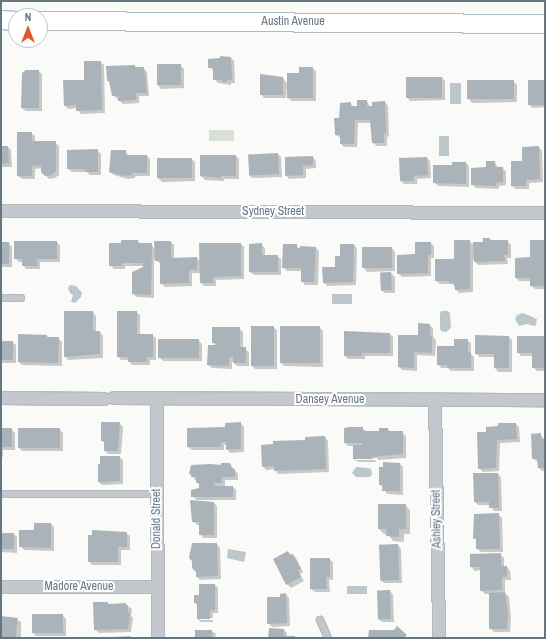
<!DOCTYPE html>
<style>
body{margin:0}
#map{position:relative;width:546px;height:639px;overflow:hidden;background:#fafaf8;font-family:"Archivo Narrow",sans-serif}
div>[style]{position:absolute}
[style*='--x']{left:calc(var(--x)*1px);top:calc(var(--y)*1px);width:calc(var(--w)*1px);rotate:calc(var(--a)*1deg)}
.green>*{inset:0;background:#dadfd7;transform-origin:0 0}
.water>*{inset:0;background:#bbc7cb;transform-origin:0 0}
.shadow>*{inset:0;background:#0003}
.building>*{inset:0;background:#aab3b9;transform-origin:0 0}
.roads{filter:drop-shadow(1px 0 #b3babf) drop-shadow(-1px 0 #b3babf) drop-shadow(0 1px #b3babf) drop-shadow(0 -1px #b3babf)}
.service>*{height:6px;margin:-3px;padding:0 3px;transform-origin:3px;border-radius:3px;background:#c3c8cc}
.minor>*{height:12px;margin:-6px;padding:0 6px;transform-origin:6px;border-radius:6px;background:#c3c8cc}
.secondary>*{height:18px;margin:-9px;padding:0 9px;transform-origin:9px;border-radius:9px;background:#fff}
span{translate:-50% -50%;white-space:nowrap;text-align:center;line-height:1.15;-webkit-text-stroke:4px #fff;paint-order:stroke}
.street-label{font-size:12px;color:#657683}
.frame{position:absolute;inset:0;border:2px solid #657683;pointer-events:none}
.north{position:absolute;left:8px;top:8px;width:40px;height:40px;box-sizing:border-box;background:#fff;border:1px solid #c1c8cd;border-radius:50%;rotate:0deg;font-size:11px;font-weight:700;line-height:16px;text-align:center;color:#657683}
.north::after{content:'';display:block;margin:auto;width:14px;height:18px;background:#e4572e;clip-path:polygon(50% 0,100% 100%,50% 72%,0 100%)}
</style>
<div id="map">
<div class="green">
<i style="left:209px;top:130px;width:25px;height:11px"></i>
</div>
<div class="water">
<i style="left:450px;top:83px;width:11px;height:21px"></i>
<i style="left:439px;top:136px;width:10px;height:20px"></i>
<i style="clip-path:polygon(70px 285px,76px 286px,82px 293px,81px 297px,75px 303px,71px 302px,73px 295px,70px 293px,68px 288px)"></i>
<i style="left:332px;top:294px;width:20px;height:10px"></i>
<i style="clip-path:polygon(441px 311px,448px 311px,450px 313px,451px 328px,446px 332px,441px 331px,440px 328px,440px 314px)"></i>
<i style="clip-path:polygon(523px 313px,537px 319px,536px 325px,534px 326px,527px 324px,519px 326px,515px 319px,517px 315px)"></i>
<i style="clip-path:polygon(356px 467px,368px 468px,371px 469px,372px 474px,370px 477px,356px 477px,352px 473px)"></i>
<i style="clip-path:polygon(228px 549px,246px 552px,244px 562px,227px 558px)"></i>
<i style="left:347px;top:586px;width:20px;height:8px"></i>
</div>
<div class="shadow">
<i style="clip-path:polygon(231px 58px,234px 61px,235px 83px,231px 83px,231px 85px,218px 83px,214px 79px,214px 71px,209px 67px)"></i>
<i style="clip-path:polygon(100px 62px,104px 65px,105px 113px,81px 114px,77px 108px,68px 109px,65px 105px)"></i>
<i style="clip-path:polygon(180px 65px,184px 69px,184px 88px,161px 89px,158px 85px)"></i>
<i style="clip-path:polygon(135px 66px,137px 68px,143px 68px,147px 72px,149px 96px,139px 96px,139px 103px,123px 104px,113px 95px,111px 84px,108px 81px,107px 67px)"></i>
<i style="clip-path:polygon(312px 68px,316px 71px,316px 101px,292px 101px,288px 98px,300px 74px)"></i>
<i style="clip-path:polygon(38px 71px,42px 74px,42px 111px,26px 111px,22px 108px,22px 74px)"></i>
<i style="clip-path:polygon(261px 75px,283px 78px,287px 83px,286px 98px,264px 98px,261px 94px)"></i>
<i style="clip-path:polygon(442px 78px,445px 81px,445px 100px,410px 101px,407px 97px)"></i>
<i style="clip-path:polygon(513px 81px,517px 85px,517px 102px,472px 103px,469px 99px)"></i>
<i style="clip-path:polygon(545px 81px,545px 107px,532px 108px,529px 104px)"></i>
<i style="clip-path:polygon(367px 101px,370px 107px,385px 102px,388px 106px,389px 136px,387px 137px,387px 146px,377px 146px,373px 143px,371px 123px,358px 123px,357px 147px,344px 147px,341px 144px,341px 138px,336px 135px,340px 119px,350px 103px,354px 107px,358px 107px)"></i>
<i style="clip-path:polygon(18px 133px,31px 133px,35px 136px,35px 142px,55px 142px,59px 146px,59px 175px,55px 178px,49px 179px,42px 171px,42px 168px,35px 169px,35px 179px,22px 179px,18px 176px)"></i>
<i style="clip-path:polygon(1px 147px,8px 147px,11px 150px,12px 167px,1px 167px)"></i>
<i style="clip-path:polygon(539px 147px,542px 151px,543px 182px,529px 183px,529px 189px,516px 189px,512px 186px)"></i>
<i style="clip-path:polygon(97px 150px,101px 154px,101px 175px,90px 175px,87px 172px,72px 172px,68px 169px)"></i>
<i style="clip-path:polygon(125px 151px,129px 156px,147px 156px,150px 159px,150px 176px,135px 176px,135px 178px,128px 179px,114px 175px,110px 172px)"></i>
<i style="clip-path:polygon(278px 154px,281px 157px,282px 177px,252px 178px,249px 175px)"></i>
<i style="clip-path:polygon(236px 156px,239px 159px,239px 179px,224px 179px,224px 181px,205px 180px,201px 176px)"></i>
<i style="clip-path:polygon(313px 157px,316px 161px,316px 168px,306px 169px,306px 178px,289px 179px,286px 175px)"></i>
<i style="clip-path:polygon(427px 158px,430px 161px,431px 178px,417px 179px,417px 184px,404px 184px,401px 181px)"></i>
<i style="clip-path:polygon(192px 159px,195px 162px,195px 181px,162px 182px,158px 178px)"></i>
<i style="clip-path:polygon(495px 162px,498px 168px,502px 168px,506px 171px,506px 185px,499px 186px,499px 189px,476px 188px,472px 184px,487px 168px)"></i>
<i style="clip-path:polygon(466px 163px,469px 166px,469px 187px,438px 186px,434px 182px)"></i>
<i style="clip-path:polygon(490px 239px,492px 241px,507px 241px,511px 245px,511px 258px,507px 258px,508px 264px,478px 265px,473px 259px,473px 292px,459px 293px,456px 289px,456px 286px,451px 284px,440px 284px,436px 281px,469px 241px,475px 246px,484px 243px)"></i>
<i style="clip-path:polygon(138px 241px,141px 244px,151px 244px,155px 249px,171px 242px,174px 245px,174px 259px,197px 258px,201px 262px,241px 244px,244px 247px,244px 279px,216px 280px,216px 286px,204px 286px,201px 283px,201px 273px,192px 273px,192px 286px,165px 287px,161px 283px,161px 264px,154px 259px,154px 298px,137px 297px,133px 294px,144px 266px,125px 266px,125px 269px,114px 269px,110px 265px,122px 244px)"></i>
<i style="clip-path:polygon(544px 241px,545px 289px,535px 289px,531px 286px,531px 281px,519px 281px,516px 278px,516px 259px,531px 258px)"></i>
<i style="clip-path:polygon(57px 242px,60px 246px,60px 262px,40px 262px,40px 269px,26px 269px,23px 265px,23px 262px,19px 262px,15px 258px)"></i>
<i style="clip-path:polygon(1px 243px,9px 243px,12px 247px,12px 267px,1px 267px,1px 269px)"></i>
<i style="clip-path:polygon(430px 243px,434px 246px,434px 258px,431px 258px,431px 276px,402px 277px,398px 273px)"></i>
<i style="clip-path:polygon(261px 244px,265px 248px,265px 256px,277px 256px,281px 259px,281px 275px,254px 275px,250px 272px,250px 245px)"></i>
<i style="clip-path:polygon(296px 245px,301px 250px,316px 248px,319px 251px,318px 285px,305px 285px,302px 281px,302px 271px,287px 271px,283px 267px)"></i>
<i style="clip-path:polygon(354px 245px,357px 248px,356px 285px,327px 286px,324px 282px,336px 268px,341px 257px)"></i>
<i style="clip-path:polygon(392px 248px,395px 252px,395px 271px,367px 272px,364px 268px)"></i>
<i style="clip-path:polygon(391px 273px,395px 277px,395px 293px,385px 293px,381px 290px)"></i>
<i style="clip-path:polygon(93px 312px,96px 316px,96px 332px,100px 332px,103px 336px,103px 358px,68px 360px,65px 356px)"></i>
<i style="clip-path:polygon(136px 312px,140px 315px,140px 335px,152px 335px,156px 338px,156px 360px,150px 360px,150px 365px,132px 365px,129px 360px,121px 360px,118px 356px)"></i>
<i style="clip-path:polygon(429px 325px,433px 328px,433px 337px,436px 340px,435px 356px,417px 355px,417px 371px,402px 370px,399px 367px,419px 336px)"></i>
<i style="clip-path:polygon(273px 327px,277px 330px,277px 369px,255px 369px,252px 366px)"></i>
<i style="clip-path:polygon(319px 327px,323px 331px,323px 367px,284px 366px,281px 363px)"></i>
<i style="clip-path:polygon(239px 328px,243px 332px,243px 348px,249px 352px,249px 366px,237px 366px,232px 361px,232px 369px,212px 368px,208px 365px,216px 346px,213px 343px)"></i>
<i style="clip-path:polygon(345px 332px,390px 334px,393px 337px,393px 356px,365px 356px,365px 359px,348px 359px,345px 356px)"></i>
<i style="clip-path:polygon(47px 336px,49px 338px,58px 338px,62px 342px,62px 366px,22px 365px,19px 362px)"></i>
<i style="clip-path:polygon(545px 336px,545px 371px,537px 371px,533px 367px,533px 356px,521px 356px,518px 352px)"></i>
<i style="clip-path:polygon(509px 337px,512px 340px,512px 372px,498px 372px,495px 368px,495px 357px,479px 357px,476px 353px)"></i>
<i style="clip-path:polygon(198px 340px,202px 344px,202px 361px,163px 361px,159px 357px)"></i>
<i style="clip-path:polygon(467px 340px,471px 343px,471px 354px,474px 357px,474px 371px,451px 371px,448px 368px,441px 368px,438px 364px)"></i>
<i style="clip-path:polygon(1px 342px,12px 342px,16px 345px,16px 363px,1px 363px)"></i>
<i style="clip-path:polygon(119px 423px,123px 427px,121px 454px,108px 454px,105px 451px,105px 443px,102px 441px)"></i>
<i style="clip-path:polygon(240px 423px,244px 427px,244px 452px,230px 453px,227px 449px,227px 445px,224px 445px,224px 450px,192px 450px,188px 447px,226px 428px)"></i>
<i style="clip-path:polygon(516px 424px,519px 427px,520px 442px,500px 443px,499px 471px,483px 472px,479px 468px,487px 432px)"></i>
<i style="clip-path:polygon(362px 428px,366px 431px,380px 432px,388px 429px,391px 432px,402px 432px,406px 436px,406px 458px,378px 460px,378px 458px,356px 458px,356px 460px,375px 460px,376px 462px,358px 462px,354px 459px,354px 446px,348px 446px,345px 443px)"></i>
<i style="clip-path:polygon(1px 429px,11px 429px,15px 433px,15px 450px,3px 450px,3px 457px,1px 457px)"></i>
<i style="clip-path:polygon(59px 429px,63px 433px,63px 451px,22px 451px,18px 447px)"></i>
<i style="clip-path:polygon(540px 434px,545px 440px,545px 471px,542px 471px,539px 468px,539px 462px,533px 459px)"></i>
<i style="clip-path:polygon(325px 437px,328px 441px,329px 472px,278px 474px,275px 469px,266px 470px,263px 466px,306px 441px)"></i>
<i style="clip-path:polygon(119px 457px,123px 460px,123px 484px,102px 485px,99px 482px)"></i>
<i style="clip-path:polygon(230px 464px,238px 474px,238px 480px,225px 480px,225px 487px,233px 487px,236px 490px,236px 500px,198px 500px,198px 501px,214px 503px,217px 506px,217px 538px,203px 538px,200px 534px,200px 525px,197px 525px,193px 521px,198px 501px,192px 496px,200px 489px,200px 485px,190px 474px,192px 466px,222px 466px)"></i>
<i style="clip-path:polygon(400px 464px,403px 467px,403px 495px,387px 494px,380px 484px,384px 468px)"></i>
<i style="clip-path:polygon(498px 474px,501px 477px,502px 511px,494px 511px,490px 505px,478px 505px,475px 502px)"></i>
<i style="clip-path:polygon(405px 505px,410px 510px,410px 534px,404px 534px,404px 542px,393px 541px,388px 534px,384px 534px,379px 529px)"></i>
<i style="clip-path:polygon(498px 514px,502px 518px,503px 552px,481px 552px,477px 549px,477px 541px,474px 538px)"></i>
<i style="clip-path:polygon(35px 524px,51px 524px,54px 527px,54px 551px,24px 550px,20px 546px,35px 531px)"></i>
<i style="clip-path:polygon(126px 533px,130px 536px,130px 550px,121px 550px,121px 565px,92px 565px,89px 561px)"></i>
<i style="clip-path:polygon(1px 534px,14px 534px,17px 537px,17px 553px,1px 552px)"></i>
<i style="clip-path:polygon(217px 544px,220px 548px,221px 579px,200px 580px,196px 576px,196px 571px)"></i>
<i style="clip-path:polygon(398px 545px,401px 549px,402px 583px,384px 583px,381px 580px)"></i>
<i style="clip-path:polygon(288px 552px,296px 558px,303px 572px,300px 574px,304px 581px,291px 588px,287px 584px)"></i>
<i style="clip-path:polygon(500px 554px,504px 558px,504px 567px,507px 567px,510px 571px,511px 580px,505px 580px,505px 593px,509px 597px,511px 618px,510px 632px,494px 632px,490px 628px,490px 594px,485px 594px,481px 590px,481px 570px,475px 571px,471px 567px,471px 555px)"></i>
<i style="clip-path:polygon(329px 559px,333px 562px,333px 580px,329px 580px,330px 592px,315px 592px,311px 589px)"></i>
<i style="clip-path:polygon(215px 585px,218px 588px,218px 613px,213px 613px,213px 618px,200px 618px,200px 620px,213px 620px,213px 622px,201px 622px,198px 619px,198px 606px,195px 603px,200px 596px)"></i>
<i style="clip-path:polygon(390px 591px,393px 595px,394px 622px,382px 622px,379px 619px)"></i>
<i style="clip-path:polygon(286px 594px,289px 598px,290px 626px,272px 627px,268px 623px,281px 598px)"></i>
<i style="clip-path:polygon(125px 604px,132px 609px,131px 616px,133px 618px,131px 632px,99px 633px,95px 629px,109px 605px)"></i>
<i style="clip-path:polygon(62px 615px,66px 619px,66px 636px,36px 636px,33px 633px)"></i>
<i style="clip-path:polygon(1px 617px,12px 617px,21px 622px,21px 638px,1px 638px)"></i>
<i style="clip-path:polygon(284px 630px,287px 633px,287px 637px,295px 638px,269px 638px)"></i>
<i style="clip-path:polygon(196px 631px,212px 631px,216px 634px,215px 638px,195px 638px)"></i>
</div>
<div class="building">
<i style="clip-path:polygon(220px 56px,231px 57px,232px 80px,227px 80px,227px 82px,222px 82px,222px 80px,213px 80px,213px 68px,208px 68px,208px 59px,220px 58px)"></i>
<i style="clip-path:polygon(84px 61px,101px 61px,102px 110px,76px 111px,76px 105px,64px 106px,63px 80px,84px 80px)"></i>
<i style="left:181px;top:64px;width:21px;height:24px;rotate:90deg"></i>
<i style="clip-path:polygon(135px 65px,135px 67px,144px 67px,147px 93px,136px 93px,136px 100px,118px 101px,118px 96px,112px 96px,109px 81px,107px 81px,106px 66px)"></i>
<i style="clip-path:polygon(299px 67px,313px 67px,313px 98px,287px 98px,287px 73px,299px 73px)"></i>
<i style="clip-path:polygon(26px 70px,39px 70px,39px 108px,21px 108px,22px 73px)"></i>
<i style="clip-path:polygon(260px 74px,283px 77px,283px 95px,260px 95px)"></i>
<i style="left:406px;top:77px;width:36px;height:21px"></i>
<i style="left:514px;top:80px;width:19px;height:47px;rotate:90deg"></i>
<i style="left:528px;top:80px;width:17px;height:25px"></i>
<i style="clip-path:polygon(357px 100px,367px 100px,367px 106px,372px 106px,372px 102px,385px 101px,386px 133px,384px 133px,384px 143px,372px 143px,370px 120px,355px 120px,354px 144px,340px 144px,340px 135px,335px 135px,334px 118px,339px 118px,340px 103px,351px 102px,351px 106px,357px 106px)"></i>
<i style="clip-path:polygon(17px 132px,32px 132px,32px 141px,56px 141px,56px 171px,52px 175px,45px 176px,41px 172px,41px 165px,32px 166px,32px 176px,17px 176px)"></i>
<i style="clip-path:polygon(1px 146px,8px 146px,9px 163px,1px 164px)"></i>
<i style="clip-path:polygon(539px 146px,540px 179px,526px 180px,526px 186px,511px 186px,511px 161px,522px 161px,522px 147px)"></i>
<i style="clip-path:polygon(98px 149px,98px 172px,86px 172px,85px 169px,67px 169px,67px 150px)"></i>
<i style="clip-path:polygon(111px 150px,126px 150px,126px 155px,147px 155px,147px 173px,132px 173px,132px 175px,124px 176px,109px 172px)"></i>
<i style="left:278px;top:153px;width:21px;height:30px;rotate:87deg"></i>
<i style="clip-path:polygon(200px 155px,236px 155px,236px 176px,221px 176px,221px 178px,200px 176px)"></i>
<i style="clip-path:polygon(313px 156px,313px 165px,303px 166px,303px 175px,285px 176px,285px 157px)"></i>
<i style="clip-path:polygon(427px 157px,428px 175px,414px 176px,414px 181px,400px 181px,399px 158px)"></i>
<i style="left:192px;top:158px;width:20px;height:35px;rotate:90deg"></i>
<i style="clip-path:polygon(486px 161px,495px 161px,495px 167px,503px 167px,503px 182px,496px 183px,496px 186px,471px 185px,471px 168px,486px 167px)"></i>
<i style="clip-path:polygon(452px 162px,466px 162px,466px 184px,433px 183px,433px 165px,452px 165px)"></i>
<i style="clip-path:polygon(483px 238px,490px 238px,490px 240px,508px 240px,508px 255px,504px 255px,505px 261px,474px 262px,473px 242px,483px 242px)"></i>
<i style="clip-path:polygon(121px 240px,138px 240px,138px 243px,152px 243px,151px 295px,132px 294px,132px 272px,143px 267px,143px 263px,122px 263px,122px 266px,109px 266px,109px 243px,121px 243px)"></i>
<i style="clip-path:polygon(454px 240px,470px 240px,470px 289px,455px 290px,454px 283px,449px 283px,449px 281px,435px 281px,435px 259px,454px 259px)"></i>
<i style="clip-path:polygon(530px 240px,544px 240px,545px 286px,530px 286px,530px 278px,515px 278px,515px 258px,530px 257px)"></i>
<i style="clip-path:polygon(14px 241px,57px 241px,57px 259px,37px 259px,37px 266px,22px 266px,22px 259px,14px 259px)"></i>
<i style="clip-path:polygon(154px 241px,171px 241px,171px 258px,197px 257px,197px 270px,189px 270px,189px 283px,160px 284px,160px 261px,155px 261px)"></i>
<i style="left:1px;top:242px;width:8px;height:22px"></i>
<i style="clip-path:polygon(415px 242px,431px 242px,431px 255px,428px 255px,428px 273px,397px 274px,397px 255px,415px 254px)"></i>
<i style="clip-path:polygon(199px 243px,241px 243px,241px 276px,213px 277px,213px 283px,200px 283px)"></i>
<i style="clip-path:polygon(262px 243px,262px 255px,278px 255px,278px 272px,249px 272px,249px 244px)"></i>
<i style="clip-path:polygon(283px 244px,297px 244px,297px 248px,300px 248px,300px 246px,316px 247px,314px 282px,301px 282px,301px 268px,282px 268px)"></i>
<i style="clip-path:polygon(340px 244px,354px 244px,353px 282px,323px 283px,322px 267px,335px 267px,335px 256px,340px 256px)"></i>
<i style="left:392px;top:247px;width:21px;height:30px;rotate:90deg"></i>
<i style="left:391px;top:272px;width:18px;height:11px;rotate:87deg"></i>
<i style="clip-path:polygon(64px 311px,93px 311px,93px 331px,100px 331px,100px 354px,64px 357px)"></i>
<i style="clip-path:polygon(117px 311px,137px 311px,137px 334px,153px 334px,153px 357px,147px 357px,147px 362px,128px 362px,128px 357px,117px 357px)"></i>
<i style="clip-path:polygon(418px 323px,430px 324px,430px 336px,432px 336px,432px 353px,414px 352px,414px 368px,398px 367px,398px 335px,418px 335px)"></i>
<i style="left:251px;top:326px;width:23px;height:40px"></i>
<i style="left:280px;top:326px;width:40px;height:37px"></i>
<i style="clip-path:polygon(212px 327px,240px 327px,240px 347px,246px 347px,246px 363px,233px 363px,233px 357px,229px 357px,229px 366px,207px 365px,208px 345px,216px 345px,216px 343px,212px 343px)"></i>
<i style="clip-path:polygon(344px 331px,390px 333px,390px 353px,362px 353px,362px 356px,344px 356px)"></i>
<i style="clip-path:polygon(18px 334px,47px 335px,47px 337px,59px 337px,58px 363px,18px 362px)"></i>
<i style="clip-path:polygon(475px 335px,509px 336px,509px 368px,494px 368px,494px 354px,475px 354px)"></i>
<i style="clip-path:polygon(517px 336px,545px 336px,545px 368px,532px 368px,532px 353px,517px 353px)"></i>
<i style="left:158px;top:339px;width:41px;height:19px"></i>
<i style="clip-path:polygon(454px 339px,468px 339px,468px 352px,471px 352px,471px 368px,447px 368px,447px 365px,437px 365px,437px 346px,454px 346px)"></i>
<i style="left:1px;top:341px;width:12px;height:19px"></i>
<i style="clip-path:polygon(101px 422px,120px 422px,118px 451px,104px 451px,104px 441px,101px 441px)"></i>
<i style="clip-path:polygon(241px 422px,241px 449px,226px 450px,226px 442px,221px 442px,221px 447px,187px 447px,187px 428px,225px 427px,225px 423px)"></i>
<i style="clip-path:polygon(498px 423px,516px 423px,517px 439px,497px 440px,496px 468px,478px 469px,477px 432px,486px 432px,486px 427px,498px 426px)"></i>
<i style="clip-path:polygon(349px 427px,363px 427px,363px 431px,379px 431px,379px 428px,388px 428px,388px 431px,403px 431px,403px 454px,372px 457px,373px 459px,353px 459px,353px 445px,362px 445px,362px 443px,344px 443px,344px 428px)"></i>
<i style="left:1px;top:428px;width:11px;height:19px"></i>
<i style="left:18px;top:428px;width:42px;height:20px"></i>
<i style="clip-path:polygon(541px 433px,541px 439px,545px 439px,545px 468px,538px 468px,537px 459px,532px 459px,531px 434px)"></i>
<i style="clip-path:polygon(325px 436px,326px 469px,274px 471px,274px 466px,262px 467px,261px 445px,273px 444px,273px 441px,305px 440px,305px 437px)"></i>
<i style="clip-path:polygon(100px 456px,120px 456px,120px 481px,98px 482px,98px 464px,100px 464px)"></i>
<i style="clip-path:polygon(383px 462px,400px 463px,400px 491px,382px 491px,383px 485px,379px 485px,379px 467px,383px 467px)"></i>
<i style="clip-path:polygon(221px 463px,230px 463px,232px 469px,235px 469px,235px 477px,222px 477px,222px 483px,214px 483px,214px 486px,233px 486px,233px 497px,191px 497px,191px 490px,199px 488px,199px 483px,196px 483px,196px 477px,191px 477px,191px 474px,189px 474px,191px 465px,211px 464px,221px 465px)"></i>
<i style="clip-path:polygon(473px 473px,498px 473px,499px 508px,489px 508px,489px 502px,474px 502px)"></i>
<i style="clip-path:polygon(190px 500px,214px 502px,214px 535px,199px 535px,199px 522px,192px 522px)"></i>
<i style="clip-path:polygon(378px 504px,406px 504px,406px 529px,399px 529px,399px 537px,386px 536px,387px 529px,378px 529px)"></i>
<i style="clip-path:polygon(499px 513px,500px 549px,476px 549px,476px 538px,473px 539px,474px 514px)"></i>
<i style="clip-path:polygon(34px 523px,51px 523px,51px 548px,19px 547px,19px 530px,34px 530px)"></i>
<i style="clip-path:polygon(92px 530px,127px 532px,127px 547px,118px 547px,118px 562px,88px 562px,88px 535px,92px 535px)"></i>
<i style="left:1px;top:533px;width:13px;height:16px"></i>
<i style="clip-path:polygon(192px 543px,217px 543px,218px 576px,196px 577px,196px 572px,192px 568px,192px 561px,189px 558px)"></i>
<i style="left:398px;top:544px;width:36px;height:19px;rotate:88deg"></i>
<i style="clip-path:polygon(288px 551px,290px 555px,293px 554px,301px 569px,298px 570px,301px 577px,286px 585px,273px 559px)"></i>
<i style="clip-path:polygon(501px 553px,501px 566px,507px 566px,507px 577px,502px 577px,502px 590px,480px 591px,480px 567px,470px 567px,470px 554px)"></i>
<i style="clip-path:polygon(310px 558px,330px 558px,330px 577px,326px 577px,327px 589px,310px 589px)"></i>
<i style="clip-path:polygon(199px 584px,215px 584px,215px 610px,210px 610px,210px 619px,197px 619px,197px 603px,194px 603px,194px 595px,199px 595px)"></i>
<i style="left:390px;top:590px;width:29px;height:13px;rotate:88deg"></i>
<i style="clip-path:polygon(505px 592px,508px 614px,507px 629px,489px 629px,489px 593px)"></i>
<i style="clip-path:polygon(286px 593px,287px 623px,267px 624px,267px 597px,280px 597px,280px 594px)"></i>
<i style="clip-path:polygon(93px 602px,108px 602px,108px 604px,126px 603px,126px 605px,128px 605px,128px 613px,130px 613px,128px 629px,94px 630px)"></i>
<i style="left:32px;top:614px;width:31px;height:19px"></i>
<i style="left:1px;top:616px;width:17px;height:21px;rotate:7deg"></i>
<i style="clip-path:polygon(397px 626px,407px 635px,404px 638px,368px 638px,369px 630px,394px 630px)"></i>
<i style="clip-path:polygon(269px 628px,284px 629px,284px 636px,295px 636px,295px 638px,268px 638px)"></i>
<i style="left:195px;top:630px;width:17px;height:8px"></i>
<i style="clip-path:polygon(130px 636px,130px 638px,113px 638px,113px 637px)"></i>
</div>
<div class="roads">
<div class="service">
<i style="--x:1;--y:298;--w:20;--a:0"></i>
<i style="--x:1;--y:494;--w:157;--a:0"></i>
<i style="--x:320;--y:620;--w:20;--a:66"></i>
</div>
<div class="minor">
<i style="--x:1;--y:211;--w:544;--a:0.21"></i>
<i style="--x:1;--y:398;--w:103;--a:0.6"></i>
<i style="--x:114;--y:398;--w:431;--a:0.3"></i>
<i style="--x:157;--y:399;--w:239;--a:89.8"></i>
<i style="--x:435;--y:400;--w:238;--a:89"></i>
<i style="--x:1;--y:587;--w:156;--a:0"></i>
</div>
<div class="secondary">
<i style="--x:1;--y:20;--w:15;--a:4"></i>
<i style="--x:40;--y:21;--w:505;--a:0.34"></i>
</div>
</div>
<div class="street-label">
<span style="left:293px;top:22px">Austin Avenue</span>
<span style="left:273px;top:212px">Sydney Street</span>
<span style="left:330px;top:400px">Dansey Avenue</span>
<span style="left:157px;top:519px;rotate:-90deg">Donald Street</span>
<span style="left:437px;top:519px;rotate:-91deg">Ashley Street</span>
<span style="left:79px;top:587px">Madore Avenue</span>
</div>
<div class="frame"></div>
<div class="north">N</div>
</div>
